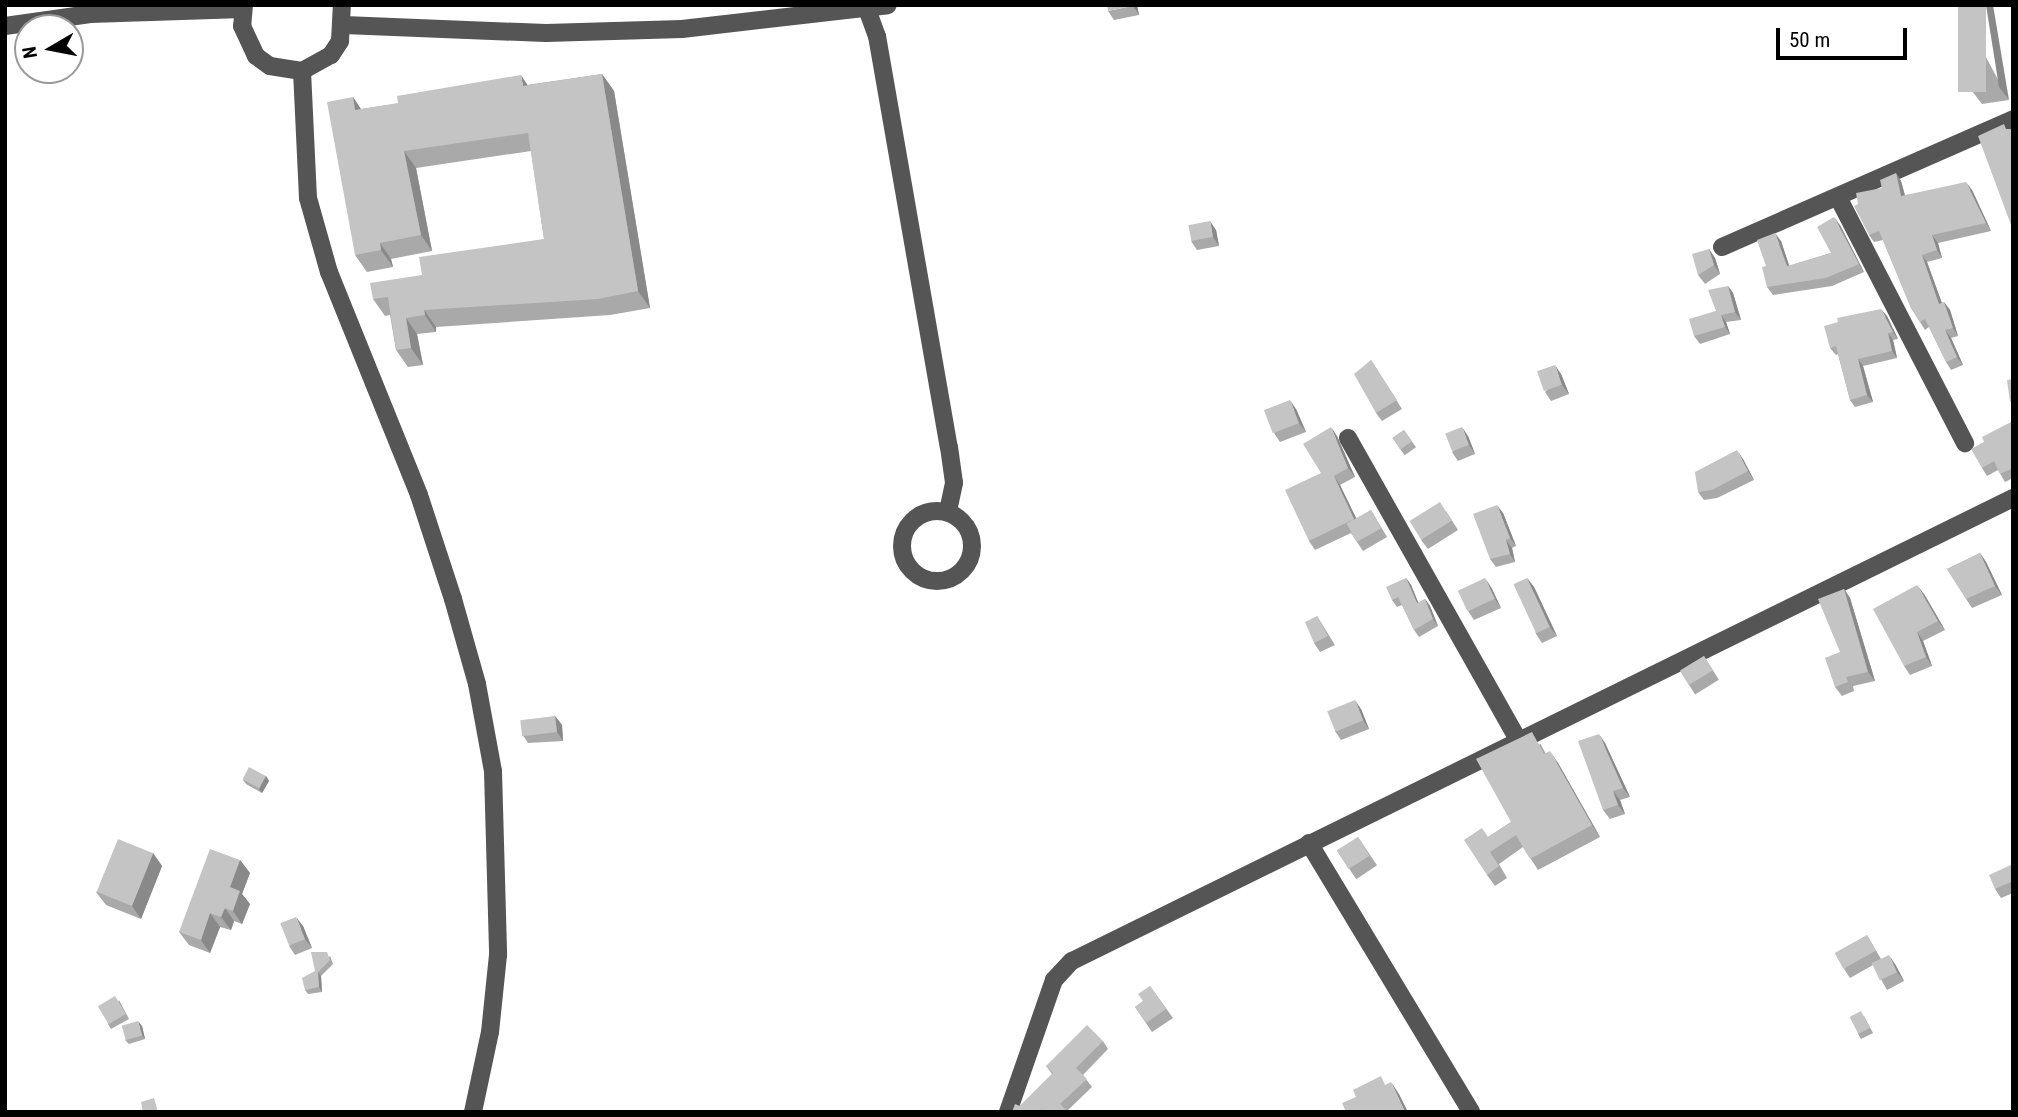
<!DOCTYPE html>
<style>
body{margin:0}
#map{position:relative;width:2018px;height:1117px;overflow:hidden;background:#fff;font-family:"Roboto Condensed",sans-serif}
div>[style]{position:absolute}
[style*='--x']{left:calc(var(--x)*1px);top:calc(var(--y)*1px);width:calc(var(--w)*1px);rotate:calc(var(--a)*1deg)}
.minor>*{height:18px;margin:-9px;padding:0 9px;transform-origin:9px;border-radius:9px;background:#555}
.minor>.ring{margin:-9px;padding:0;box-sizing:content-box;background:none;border:18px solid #555;border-radius:50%}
.wall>*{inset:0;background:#a9a9a9;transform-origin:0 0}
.shaded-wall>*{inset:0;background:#898989}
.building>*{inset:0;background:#c4c4c4;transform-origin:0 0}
span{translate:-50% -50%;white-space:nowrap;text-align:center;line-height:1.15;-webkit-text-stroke:5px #fff;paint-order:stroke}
.frame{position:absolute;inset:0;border:7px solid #000;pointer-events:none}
.north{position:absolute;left:14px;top:14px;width:70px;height:70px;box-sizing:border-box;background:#fff;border:2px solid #999;border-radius:50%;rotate:260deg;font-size:19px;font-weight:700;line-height:28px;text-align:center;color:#000}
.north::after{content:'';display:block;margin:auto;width:24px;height:32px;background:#000;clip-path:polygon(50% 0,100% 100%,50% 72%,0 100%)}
.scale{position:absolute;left:1776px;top:28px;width:131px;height:32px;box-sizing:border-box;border:4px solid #000;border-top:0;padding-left:9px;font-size:21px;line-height:24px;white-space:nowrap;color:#000;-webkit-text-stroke:5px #fff;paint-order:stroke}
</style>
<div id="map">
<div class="minor">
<i style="--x:244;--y:5;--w:21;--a:95"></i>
<i style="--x:242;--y:26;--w:33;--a:65"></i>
<i style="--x:256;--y:56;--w:17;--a:36"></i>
<i style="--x:270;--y:66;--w:32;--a:9"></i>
<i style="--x:302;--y:71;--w:33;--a:-29"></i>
<i style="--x:331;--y:55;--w:17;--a:-57"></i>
<i style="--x:340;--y:41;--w:36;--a:-87"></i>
<i style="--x:867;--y:9;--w:29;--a:70"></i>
<i style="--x:877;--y:36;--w:417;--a:80.1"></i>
<i style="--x:949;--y:447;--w:36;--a:82"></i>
<i style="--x:954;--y:483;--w:30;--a:102"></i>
<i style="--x:344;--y:25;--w:202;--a:2.3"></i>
<i style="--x:546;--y:33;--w:136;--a:-1.7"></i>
<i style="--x:682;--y:29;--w:207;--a:-6.6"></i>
<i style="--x:5;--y:26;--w:86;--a:-8"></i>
<i style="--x:90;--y:14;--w:153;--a:-1.9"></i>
<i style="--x:302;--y:71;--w:127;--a:87.3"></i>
<i style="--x:308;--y:198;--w:77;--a:74.2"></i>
<i style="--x:329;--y:272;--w:240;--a:68"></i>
<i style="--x:419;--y:495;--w:109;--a:71.9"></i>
<i style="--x:453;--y:599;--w:88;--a:74.2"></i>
<i style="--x:477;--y:684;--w:88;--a:79.6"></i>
<i style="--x:493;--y:771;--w:184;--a:88.4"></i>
<i style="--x:498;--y:955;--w:77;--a:95.9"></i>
<i style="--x:490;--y:1032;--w:82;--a:102"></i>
<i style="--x:1839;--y:199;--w:275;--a:62.7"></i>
<i style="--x:1722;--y:247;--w:318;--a:-23.7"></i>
<i style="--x:1348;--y:438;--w:348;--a:60.6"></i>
<i class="ring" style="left:902px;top:511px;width:52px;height:52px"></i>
<i style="--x:1309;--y:843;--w:314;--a:58.9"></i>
<i style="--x:1008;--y:1112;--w:140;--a:-70.8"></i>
<i style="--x:1054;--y:980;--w:26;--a:-47"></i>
<i style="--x:1072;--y:961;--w:1049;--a:-26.2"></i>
</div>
<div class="wall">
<i style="clip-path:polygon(1137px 5px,1139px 15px,1114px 20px,1108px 11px)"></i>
<i style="clip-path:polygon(1958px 5px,2009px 100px,1982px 104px,1972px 91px)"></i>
<i style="clip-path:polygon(602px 74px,614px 91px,650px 308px,610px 315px,436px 327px,436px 332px,417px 334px,423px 365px,408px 367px,396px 350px,390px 315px,385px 316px,373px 299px,422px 275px,544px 239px,531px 151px,416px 168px,432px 251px,391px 259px,393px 267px,367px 272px,355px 255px,353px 97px,361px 109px)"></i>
<i style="clip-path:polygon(1896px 173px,1901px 181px,1905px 195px,1972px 190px,1991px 231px,1938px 243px,1942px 258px,1927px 262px,1942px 303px,1944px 302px,1950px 310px,1958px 336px,1951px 338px,1963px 365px,1951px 370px,1946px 362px,1929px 327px,1925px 330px,1911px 308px,1883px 240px,1874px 242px,1869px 235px)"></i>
<i style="clip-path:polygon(1840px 225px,1864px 272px,1832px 286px,1773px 295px,1767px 287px,1766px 266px,1781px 241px,1789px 266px,1831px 253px)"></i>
<i style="clip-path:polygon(1216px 230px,1219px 246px,1197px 250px,1191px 241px)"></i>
<i style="clip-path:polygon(1709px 249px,1715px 258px,1720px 274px,1705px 284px,1698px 275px)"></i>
<i style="clip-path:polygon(1728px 286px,1733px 293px,1741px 320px,1726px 322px,1730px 334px,1700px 344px,1694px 336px,1716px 311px)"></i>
<i style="clip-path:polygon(1887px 316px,1898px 339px,1893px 340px,1897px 358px,1863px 366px,1873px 402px,1855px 407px,1850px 400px,1838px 354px,1836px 355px,1830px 348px)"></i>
<i style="clip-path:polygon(1371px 360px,1402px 409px,1382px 421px,1376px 413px)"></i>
<i style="clip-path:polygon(1561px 374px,1569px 394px,1551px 401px,1545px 392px)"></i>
<i style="clip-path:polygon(1296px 409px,1306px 432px,1280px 442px,1274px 433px)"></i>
<i style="clip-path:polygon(2013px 421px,2013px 478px,2005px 482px,1998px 470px,1987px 476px,1982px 468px,1984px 442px)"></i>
<i style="left:1404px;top:430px;width:21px;height:14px;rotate:55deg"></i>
<i style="clip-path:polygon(1337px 436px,1355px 477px,1340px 485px,1356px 519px,1371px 510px,1387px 537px,1363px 551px,1351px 533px,1315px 550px,1309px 541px,1321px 473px)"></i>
<i style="clip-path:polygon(1468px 436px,1475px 454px,1458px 461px,1452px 452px)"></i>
<i style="clip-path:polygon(1743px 459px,1754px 480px,1717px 498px,1704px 500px,1698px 492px)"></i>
<i style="clip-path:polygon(1446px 511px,1458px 530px,1428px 549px,1421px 540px)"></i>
<i style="clip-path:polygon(1503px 513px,1516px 546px,1512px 548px,1515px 562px,1496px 567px,1490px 559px)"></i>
<i style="clip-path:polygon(1980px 553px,1986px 562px,2002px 595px,1972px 608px,1947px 569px)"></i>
<i style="clip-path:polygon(1406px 578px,1411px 585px,1418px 603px,1425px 599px,1430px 606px,1438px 626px,1419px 637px,1414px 630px,1402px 605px,1397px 607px,1392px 600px)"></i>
<i style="clip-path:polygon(1527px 578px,1534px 587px,1557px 636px,1542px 643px,1536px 634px)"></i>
<i style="clip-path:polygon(1491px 587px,1501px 608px,1474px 620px,1468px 611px)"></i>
<i style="clip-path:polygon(1844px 589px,1850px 598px,1875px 681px,1853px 686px,1854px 691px,1842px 696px,1835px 687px,1840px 652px)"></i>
<i style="clip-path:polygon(1924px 594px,1945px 630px,1923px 641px,1932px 666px,1910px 675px,1904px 666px)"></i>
<i style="clip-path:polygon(1317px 616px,1335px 645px,1320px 652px,1314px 643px)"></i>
<i style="left:1704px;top:656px;width:28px;height:28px;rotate:58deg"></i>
<i style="clip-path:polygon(1361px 709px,1369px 729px,1341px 740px,1335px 731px)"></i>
<i style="clip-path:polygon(555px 716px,562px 725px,563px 741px,528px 743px,522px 734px)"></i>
<i style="clip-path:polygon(1540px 743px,1546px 754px,1558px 763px,1600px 837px,1538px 870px,1523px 847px,1499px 864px,1507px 878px,1495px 886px,1487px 875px,1488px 837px,1511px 822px)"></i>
<i style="clip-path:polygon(1605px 743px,1630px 797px,1620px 800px,1625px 814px,1610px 819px,1603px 810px)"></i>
<i style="clip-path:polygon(266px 776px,269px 781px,262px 793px,246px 784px,243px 780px)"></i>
<i style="left:1358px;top:837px;width:34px;height:25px;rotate:56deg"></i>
<i style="clip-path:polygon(153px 853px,162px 866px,141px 919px,106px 905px,96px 892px)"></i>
<i style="clip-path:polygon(240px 860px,250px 873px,242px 894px,250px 904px,242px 924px,234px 921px,231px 930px,220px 927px,210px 953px,189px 945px,179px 932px)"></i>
<i style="clip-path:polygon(2013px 864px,2013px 893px,2001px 898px,1995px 889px)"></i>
<i style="clip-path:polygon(303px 926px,312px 948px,295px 955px,289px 946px)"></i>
<i style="clip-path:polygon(1867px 935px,1881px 959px,1895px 964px,1904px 981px,1887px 990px,1873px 965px,1850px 978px,1844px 969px)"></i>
<i style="clip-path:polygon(330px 956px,333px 964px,321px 976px,322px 992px,308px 994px,305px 990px,315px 971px)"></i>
<i style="clip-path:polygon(1150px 986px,1173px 1018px,1152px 1032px,1135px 1007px,1143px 1001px)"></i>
<i style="clip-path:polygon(119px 1000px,129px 1019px,111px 1029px,108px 1024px)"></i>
<i style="clip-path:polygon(1864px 1016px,1873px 1033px,1861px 1039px,1858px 1034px)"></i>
<i style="clip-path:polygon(142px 1026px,145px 1039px,129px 1044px,125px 1040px)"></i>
<i style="clip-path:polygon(1103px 1041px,1108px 1049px,1083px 1075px,1092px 1087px,1067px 1111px,1068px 1112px,1012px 1112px,1020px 1106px,1052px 1074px,1046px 1066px)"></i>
</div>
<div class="shaded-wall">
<i style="clip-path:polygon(1133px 5px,1137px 5px,1139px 15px,1133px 6px)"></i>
<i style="clip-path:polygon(1986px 5px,1993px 5px,2009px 100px,1999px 87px)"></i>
<i style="clip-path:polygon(602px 74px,614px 91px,650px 308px,638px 291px)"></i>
<i style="clip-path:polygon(521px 75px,532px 92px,523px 86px)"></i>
<i style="clip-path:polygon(353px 97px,364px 114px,355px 110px)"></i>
<i style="clip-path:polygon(404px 151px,416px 168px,432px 251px,421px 235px)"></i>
<i style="clip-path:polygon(1896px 173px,1901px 181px,1907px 204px,1901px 196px)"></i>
<i style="clip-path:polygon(1966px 182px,1972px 190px,1991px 231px,1986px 223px)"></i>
<i style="clip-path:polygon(1834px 217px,1840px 225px,1864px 272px,1859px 264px)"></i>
<i style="clip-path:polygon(1210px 221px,1216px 230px,1219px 246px,1213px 237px)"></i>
<i style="clip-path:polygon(1775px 233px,1781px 241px,1792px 274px,1787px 266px)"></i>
<i style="clip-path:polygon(1932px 235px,1938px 243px,1942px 258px,1937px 250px)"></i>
<i style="clip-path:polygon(380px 243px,391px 259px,393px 267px,381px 250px)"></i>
<i style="clip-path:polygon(1709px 249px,1715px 258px,1720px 274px,1714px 265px)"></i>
<i style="clip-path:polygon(1922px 255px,1927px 262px,1945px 312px,1939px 304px)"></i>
<i style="clip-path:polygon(1728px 286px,1733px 293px,1741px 320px,1735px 312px)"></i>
<i style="clip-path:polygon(1944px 302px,1950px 310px,1958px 336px,1953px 328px)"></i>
<i style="clip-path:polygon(1881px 309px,1887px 316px,1898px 339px,1893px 332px)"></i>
<i style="clip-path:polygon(424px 310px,436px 327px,436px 332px,425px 315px)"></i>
<i style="clip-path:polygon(1721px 315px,1726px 322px,1730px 334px,1725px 327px)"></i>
<i style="clip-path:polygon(406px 318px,417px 334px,423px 365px,411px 348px)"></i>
<i style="clip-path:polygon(1945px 330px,1951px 338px,1963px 365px,1957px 357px)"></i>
<i style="clip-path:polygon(1888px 333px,1893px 340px,1897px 358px,1892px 351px)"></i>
<i style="clip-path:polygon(1858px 359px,1863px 366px,1873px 402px,1867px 395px)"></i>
<i style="clip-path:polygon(1555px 365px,1561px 374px,1569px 394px,1562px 385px)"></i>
<i style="clip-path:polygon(1290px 400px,1296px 409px,1306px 432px,1299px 423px)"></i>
<i style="clip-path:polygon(1331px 427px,1337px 436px,1355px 477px,1348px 468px)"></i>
<i style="clip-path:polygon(1462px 427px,1468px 436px,1475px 454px,1469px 445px)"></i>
<i style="clip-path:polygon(1737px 450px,1743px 459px,1754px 480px,1748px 471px)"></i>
<i style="clip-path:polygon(1334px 476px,1340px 485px,1361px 528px,1354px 519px)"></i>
<i style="clip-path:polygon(1497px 505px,1503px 513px,1516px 546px,1510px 538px)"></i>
<i style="clip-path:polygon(1506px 540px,1512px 548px,1515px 562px,1510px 554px)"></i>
<i style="clip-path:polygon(1980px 553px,1986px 562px,2002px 595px,1995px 586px)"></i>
<i style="clip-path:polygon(1406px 578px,1411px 585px,1422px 611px,1417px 603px)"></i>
<i style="clip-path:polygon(1485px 578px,1491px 587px,1501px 608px,1495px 599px)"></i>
<i style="clip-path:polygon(1527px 578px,1534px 587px,1557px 636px,1550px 627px)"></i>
<i style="clip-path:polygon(1917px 585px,1924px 594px,1945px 630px,1938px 621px)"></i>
<i style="clip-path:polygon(1844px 589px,1850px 598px,1875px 681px,1868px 672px)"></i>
<i style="clip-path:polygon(1425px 599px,1430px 606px,1438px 626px,1433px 619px)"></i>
<i style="clip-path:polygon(1917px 632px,1923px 641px,1932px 666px,1926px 657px)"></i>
<i style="clip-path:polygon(1355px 700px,1361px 709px,1369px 729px,1363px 720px)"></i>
<i style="clip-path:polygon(555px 716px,562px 725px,563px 741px,557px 732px)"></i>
<i style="clip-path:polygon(1599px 734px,1605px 743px,1630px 797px,1623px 788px)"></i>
<i style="clip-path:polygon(1550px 751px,1558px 763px,1600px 837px,1592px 825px)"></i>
<i style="clip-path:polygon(266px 776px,269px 781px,262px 793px,259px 789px)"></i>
<i style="clip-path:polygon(1613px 791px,1620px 800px,1625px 814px,1618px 805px)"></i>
<i style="clip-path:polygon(153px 853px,162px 866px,141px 919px,132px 906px)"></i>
<i style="clip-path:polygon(240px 860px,250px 873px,242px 894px,250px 904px,242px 924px,233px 911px,230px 887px)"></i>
<i style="clip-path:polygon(225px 908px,234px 921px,231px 930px,221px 917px)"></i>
<i style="clip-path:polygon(210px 913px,220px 927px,210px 953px,201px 940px)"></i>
<i style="clip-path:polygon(296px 917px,303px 926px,312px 948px,305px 939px)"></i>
<i style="clip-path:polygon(1889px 955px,1895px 964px,1904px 981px,1897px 972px)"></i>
<i style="clip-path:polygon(318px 972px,321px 976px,322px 992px,319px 987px)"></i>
<i style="clip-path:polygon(138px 1021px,142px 1026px,145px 1039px,142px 1035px)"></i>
<i style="clip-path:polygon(1391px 1082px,1399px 1094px,1408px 1112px,1405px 1112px)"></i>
</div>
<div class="building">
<i style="clip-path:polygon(1107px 5px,1133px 5px,1133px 6px,1108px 11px)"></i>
<i style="left:1958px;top:5px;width:28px;height:87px"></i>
<i style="clip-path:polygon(602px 74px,638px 291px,598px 299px,424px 310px,425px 315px,406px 318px,411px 348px,396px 350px,388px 297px,373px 299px,370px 283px,422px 275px,419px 257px,544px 239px,528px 133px,404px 151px,421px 235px,380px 243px,381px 250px,355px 255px,327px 102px,353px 97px,355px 110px,398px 103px,397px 96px,521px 75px,523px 86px)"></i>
<i style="clip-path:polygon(2004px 124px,2006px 129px,2013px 129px,2013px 225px,2011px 225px,1978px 136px)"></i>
<i style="clip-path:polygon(1896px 173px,1901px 196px,1966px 182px,1986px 223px,1932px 235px,1937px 250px,1922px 255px,1939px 304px,1944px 302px,1953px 328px,1945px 330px,1957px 357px,1946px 362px,1925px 319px,1920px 322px,1911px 308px,1879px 231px,1869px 235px,1854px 206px,1858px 204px,1856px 193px,1882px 188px,1880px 180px)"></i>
<i style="clip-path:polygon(1834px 217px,1859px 264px,1826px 278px,1767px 287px,1762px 267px,1766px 266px,1757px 240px,1775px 233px,1787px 266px,1831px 253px,1817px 227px)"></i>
<i style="left:1210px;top:221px;width:16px;height:22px;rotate:79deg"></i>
<i style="clip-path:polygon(1709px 249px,1714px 265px,1698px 275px,1692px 254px)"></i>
<i style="clip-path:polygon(1728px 286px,1735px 312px,1721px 315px,1725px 327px,1694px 336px,1689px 319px,1716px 311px,1708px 290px)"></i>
<i style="clip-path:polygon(1881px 309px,1893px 332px,1888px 333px,1892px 351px,1858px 359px,1867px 395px,1850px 400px,1836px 346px,1830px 348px,1824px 326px,1838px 322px,1837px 318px)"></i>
<i style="clip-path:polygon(1371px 360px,1397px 400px,1376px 413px,1354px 374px)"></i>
<i style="left:1555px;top:365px;width:21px;height:19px;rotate:71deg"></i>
<i style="clip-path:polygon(2013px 379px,2013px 402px,2010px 402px,2007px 380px)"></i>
<i style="left:1290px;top:400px;width:25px;height:28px;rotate:69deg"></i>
<i style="clip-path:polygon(2013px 421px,2013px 468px,2000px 474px,1994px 461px,1982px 468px,1971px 449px,1984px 442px,1982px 437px)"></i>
<i style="clip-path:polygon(1331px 427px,1348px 468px,1334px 476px,1354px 519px,1309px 541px,1285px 490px,1321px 473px,1303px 444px)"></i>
<i style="left:1462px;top:427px;width:19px;height:18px;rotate:69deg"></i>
<i style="left:1404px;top:430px;width:14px;height:14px;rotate:56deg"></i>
<i style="clip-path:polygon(1737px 450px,1748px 471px,1712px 490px,1698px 492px,1695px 472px)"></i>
<i style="left:1440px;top:502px;width:22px;height:36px;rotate:58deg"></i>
<i style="clip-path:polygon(1497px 505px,1510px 538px,1506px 540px,1510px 554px,1490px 559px,1473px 514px)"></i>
<i style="left:1371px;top:510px;width:21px;height:28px;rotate:61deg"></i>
<i style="clip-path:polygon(1980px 553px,1995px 586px,1966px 599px,1947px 569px)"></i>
<i style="clip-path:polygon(1406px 578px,1417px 603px,1425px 599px,1433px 619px,1414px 630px,1398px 597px,1392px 600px,1386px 587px)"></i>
<i style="left:1485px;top:578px;width:23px;height:30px;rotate:65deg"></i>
<i style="left:1527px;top:578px;width:54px;height:15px;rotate:65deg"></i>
<i style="clip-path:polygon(1917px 585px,1938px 621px,1917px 632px,1926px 657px,1904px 666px,1873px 609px)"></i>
<i style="clip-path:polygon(1844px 589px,1868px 672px,1846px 677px,1848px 682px,1835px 687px,1825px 658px,1840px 652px,1818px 599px)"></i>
<i style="clip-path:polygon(1317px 616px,1328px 636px,1314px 643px,1305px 622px)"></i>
<i style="left:1704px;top:656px;width:17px;height:28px;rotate:59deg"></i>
<i style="left:1355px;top:700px;width:22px;height:30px;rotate:68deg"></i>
<i style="left:555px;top:716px;width:16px;height:35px;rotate:83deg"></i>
<i style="clip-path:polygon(1532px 732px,1544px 754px,1550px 751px,1592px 825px,1530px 859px,1516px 835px,1490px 852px,1499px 866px,1487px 875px,1464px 840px,1482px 828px,1488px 837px,1511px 822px,1476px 759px)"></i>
<i style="clip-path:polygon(1599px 734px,1623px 788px,1613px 791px,1618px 805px,1603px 810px,1578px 741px)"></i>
<i style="left:249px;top:767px;width:19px;height:14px;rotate:28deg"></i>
<i style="left:1358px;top:837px;width:22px;height:25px;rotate:58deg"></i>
<i style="left:118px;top:839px;width:38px;height:57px;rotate:22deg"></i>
<i style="clip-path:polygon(210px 849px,240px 860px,230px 887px,240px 891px,233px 911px,225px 908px,221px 917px,210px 913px,201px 940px,179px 932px)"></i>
<i style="clip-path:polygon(2013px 864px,2013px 881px,1995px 889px,1989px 875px)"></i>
<i style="left:296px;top:917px;width:24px;height:17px;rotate:68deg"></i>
<i style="left:1867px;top:935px;width:18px;height:37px;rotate:61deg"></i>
<i style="clip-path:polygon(311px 952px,327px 952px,330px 960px,318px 972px,319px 987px,305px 990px,302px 978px,315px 971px)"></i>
<i style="left:1889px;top:955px;width:19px;height:19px;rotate:65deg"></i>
<i style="clip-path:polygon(1150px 986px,1166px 1009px,1146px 1023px,1135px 1007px,1143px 1001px,1138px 994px)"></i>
<i style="left:115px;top:996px;width:21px;height:20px;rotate:59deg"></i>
<i style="left:1861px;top:1011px;width:19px;height:13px;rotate:62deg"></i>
<i style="left:138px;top:1021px;width:15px;height:17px;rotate:74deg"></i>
<i style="clip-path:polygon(1087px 1025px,1103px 1041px,1076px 1068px,1087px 1079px,1060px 1104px,1068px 1112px,1045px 1112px,1042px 1109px,1041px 1112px,1012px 1112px,1015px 1104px,1020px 1106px,1053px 1073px,1046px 1066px)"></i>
<i style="clip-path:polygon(1381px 1076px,1385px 1085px,1391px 1082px,1405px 1112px,1346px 1112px,1342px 1103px,1356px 1097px,1353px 1090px)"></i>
<i style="clip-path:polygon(154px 1098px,158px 1112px,143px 1112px,141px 1102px)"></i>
</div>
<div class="frame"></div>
<div class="north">N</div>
<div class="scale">50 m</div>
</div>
